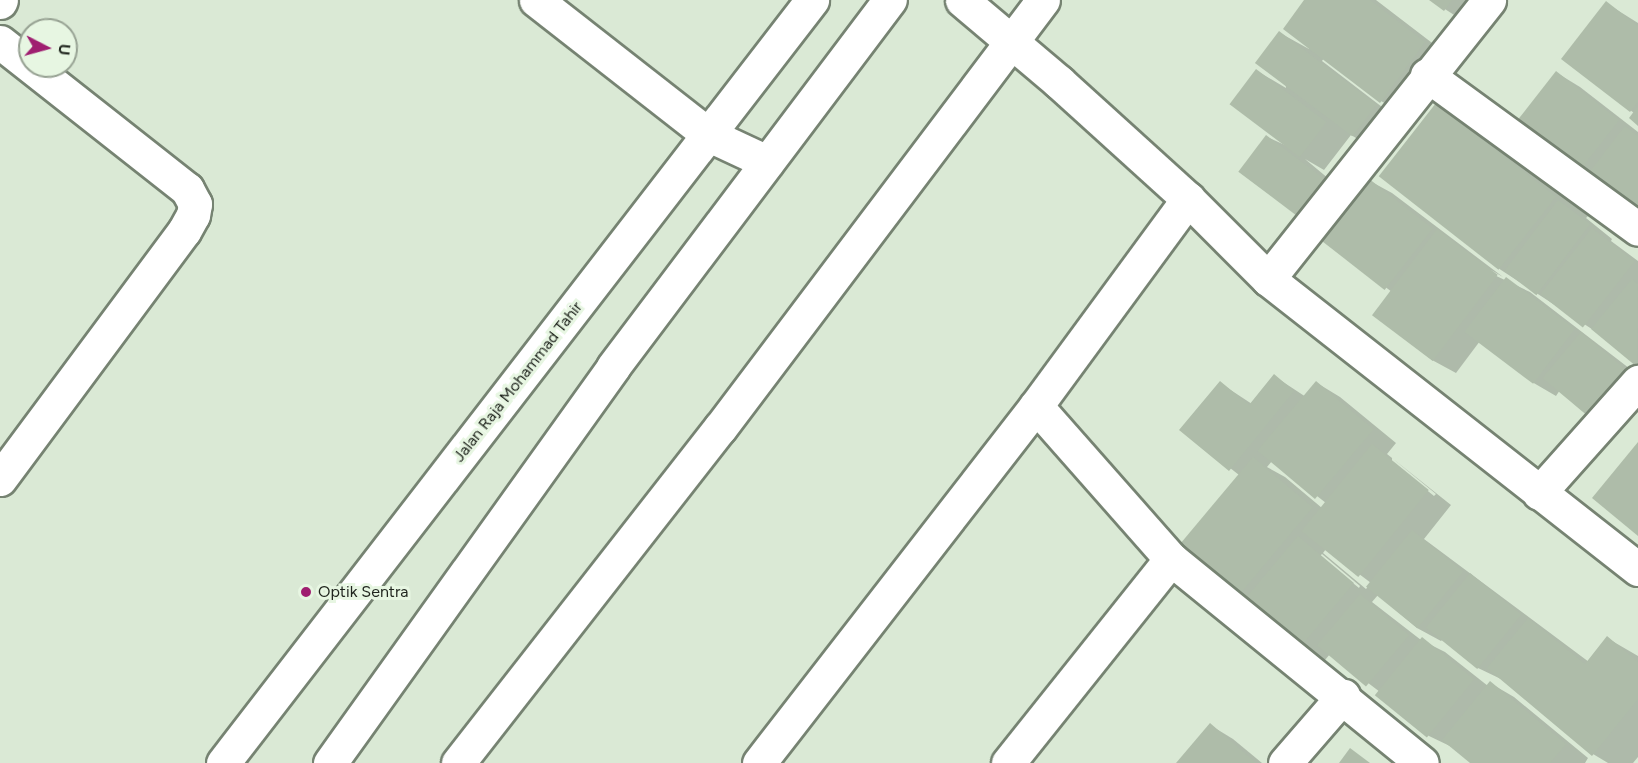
<!DOCTYPE html>
<style>
body{margin:0}
#map{position:relative;width:1638px;height:763px;overflow:hidden;background:#dae9d5;font-family:Figtree,sans-serif}
div>[style]{position:absolute}
[style*='--x']{left:calc(var(--x)*1px);top:calc(var(--y)*1px);width:calc(var(--w)*1px);rotate:calc(var(--a)*1deg)}
.shadow>*{inset:0;background:#0003}
.building>*{inset:0;background:#aebca9;transform-origin:0 0}
.roads{filter:drop-shadow(2px 0 #768372) drop-shadow(-2px 0 #768372) drop-shadow(0 2px #768372) drop-shadow(0 -2px #768372)}
.street>*{height:33px;margin:-16.5px;padding:0 16.5px;transform-origin:16.5px;border-radius:16.5px;background:#fff}
.secondary>*{height:33px;margin:-16.5px;padding:0 16.5px;transform-origin:16.5px;border-radius:16.5px;background:#fff}
.dots>*{width:16px;height:16px;translate:-50% -50%;box-sizing:border-box;border:3px solid #e7f6e2;border-radius:50%}
span{translate:-50% -50%;white-space:nowrap;text-align:center;line-height:1.15;-webkit-text-stroke:6px #e7f6e2;paint-order:stroke}
.street-label{font-size:16px;color:#1f241d}
.poi-label{font-size:16px;color:#1f241d}
.left{translate:0 -50%;text-align:left}
.north{position:absolute;left:18px;top:18px;width:60px;height:60px;box-sizing:border-box;background:#e7f6e2;border:2px solid #97a293;border-radius:50%;rotate:96deg;font-size:16px;font-weight:700;line-height:24px;text-align:center;color:#1f241d}
.north::after{content:'';display:block;margin:auto;width:21px;height:27px;background:#9f1e70;clip-path:polygon(50% 0,100% 100%,50% 72%,0 100%)}
</style>
<div id="map">
<div class="shadow">
<i style="clip-path:polygon(1306px 0,1376px 0,1457px 62px,1413px 120px,1381px 101px,1324px 58px,1322px 61px,1399px 120px,1376px 150px,1351px 135px,1324px 170px,1305px 159px,1347px 194px,1298px 215px,1267px 137px,1287px 146px,1257px 71px,1286px 88px,1280px 33px,1309px 49px)"></i>
<i style="clip-path:polygon(1431px 0,1486px 0,1468px 24px)"></i>
<i style="clip-path:polygon(1606px 3px,1638px 23px,1638px 124px,1634px 113px,1563px 59px)"></i>
<i style="clip-path:polygon(1557px 73px,1580px 87px,1638px 132px,1638px 209px,1521px 119px)"></i>
<i style="clip-path:polygon(1436px 105px,1469px 124px,1588px 216px,1586px 218px,1612px 239px,1611px 241px,1638px 261px,1638px 366px,1601px 335px,1501px 270px,1381px 177px)"></i>
<i style="clip-path:polygon(1368px 180px,1392px 193px,1503px 277px,1491px 270px,1490px 273px,1530px 292px,1638px 375px,1638px 408px,1619px 432px,1595px 419px,1560px 390px,1556px 396px,1532px 382px,1480px 341px,1456px 373px,1432px 360px,1374px 315px,1392px 292px,1323px 240px)"></i>
<i style="clip-path:polygon(evenodd,1274px 376px,1306px 397px,1317px 383px,1340px 397px,1396px 443px,1387px 454px,1451px 505px,1424px 539px,1589px 662px,1607px 638px,1638px 656px,1638px 757px,1633px 763px,1608px 763px,1593px 754px,1503px 680px,1478px 668px,1443px 639px,1441px 641px,1417px 628px,1378px 595px,1372px 602px,1421px 640px,1445px 652px,1488px 686px,1490px 683px,1514px 697px,1588px 758px,1585px 763px,1472px 763px,1454px 748px,1429px 736px,1378px 695px,1380px 692px,1330px 654px,1325px 660px,1302px 646px,1240px 597px,1239px 475px,1182px 430px,1220px 383px,1252px 404px,1274px 376px,1392px 458px,1436px 494px,1434px 496px,1392px 462px,1392px 458px,1274px 376px,1272px 461px,1326px 503px,1322px 508px,1285px 477px,1267px 467px,1272px 461px,1274px 376px,1326px 549px,1371px 583px,1366px 589px,1323px 553px,1326px 549px,1274px 376px,1322px 554px,1360px 586px,1359px 588px,1320px 556px,1322px 554px)"></i>
<i style="clip-path:polygon(1210px 725px,1233px 739px,1262px 763px,1178px 763px)"></i>
</div>
<div class="building">
<i style="clip-path:polygon(1304px 0,1370px 0,1425px 42px,1380px 103px,1283px 29px)"></i>
<i style="clip-path:polygon(1429px 0,1452px 0,1444px 11px)"></i>
<i style="clip-path:polygon(1606px 1px,1638px 26px,1638px 102px,1630px 112px,1561px 59px)"></i>
<i style="left:1279px;top:31px;width:122px;height:40px;rotate:37deg"></i>
<i style="left:1256px;top:69px;width:88px;height:44px;rotate:37deg"></i>
<i style="left:1556px;top:71px;width:80px;height:61px;rotate:38deg"></i>
<i style="left:1436px;top:103px;width:152px;height:93px;rotate:38deg"></i>
<i style="clip-path:polygon(1638px 106px,1638px 126px,1629px 118px)"></i>
<i style="clip-path:polygon(1625px 126px,1638px 136px,1638px 211px,1589px 173px)"></i>
<i style="left:1266px;top:135px;width:74px;height:46px;rotate:37deg"></i>
<i style="left:1368px;top:178px;width:82px;height:78px;rotate:38deg"></i>
<i style="left:1558px;top:200px;width:40px;height:89px;rotate:37deg"></i>
<i style="left:1592px;top:228px;width:54px;height:84px;rotate:38deg"></i>
<i style="left:1437px;top:229px;width:76px;height:108px;rotate:37deg"></i>
<i style="left:1506px;top:277px;width:86px;height:69px;rotate:37deg"></i>
<i style="clip-path:polygon(1632px 279px,1638px 284px,1637px 367px,1591px 329px)"></i>
<i style="left:1581px;top:332px;width:65px;height:60px;rotate:40deg"></i>
<i style="clip-path:polygon(1274px 374px,1294px 391px,1229px 471px,1179px 430px,1220px 381px,1249px 405px)"></i>
<i style="left:1316px;top:381px;width:75px;height:91px;rotate:40deg"></i>
<i style="clip-path:polygon(1638px 442px,1638px 536px,1592px 498px)"></i>
<i style="left:1372px;top:444px;width:73px;height:112px;rotate:39deg"></i>
<i style="left:1253px;top:457px;width:78px;height:118px;rotate:40deg"></i>
<i style="left:1412px;top:530px;width:66px;height:73px;rotate:39deg"></i>
<i style="left:1298px;top:536px;width:73px;height:85px;rotate:40deg"></i>
<i style="left:1470px;top:573px;width:66px;height:70px;rotate:39deg"></i>
<i style="left:1360px;top:594px;width:64px;height:67px;rotate:40deg"></i>
<i style="clip-path:polygon(1528px 618px,1585px 664px,1607px 636px,1638px 662px,1638px 699px,1592px 756px,1487px 668px)"></i>
<i style="left:1422px;top:637px;width:67px;height:75px;rotate:39deg"></i>
<i style="clip-path:polygon(1490px 681px,1566px 744px,1550px 763px,1470px 763px,1442px 740px)"></i>
<i style="clip-path:polygon(1210px 723px,1256px 763px,1176px 763px)"></i>
<i style="clip-path:polygon(1350px 748px,1370px 763px,1339px 763px)"></i>
</div>
<div class="roads">
<div class="street">
<i style="--x:536;--y:0;--w:219;--a:38"></i>
<i style="--x:709;--y:135;--w:64;--a:25"></i>
<i style="--x:962;--y:0;--w:127;--a:40.2"></i>
<i style="--x:1059;--y:82;--w:174;--a:42.2"></i>
<i style="--x:1188;--y:199;--w:113;--a:45"></i>
<i style="--x:1268;--y:279;--w:470;--a:38.1"></i>
<i style="--x:0;--y:2;--w:2;--a:-63"></i>
<i style="--x:0;--y:42;--w:238;--a:38.2"></i>
<i style="--x:187;--y:189;--w:17;--a:62"></i>
<i style="--x:195;--y:204;--w:11;--a:100"></i>
<i style="--x:193;--y:215;--w:18;--a:119"></i>
<i style="--x:184;--y:231;--w:309;--a:126.6"></i>
<i style="--x:1427;--y:75;--w:261;--a:36.1"></i>
<i style="--x:1268;--y:279;--w:356;--a:-51.6"></i>
<i style="--x:1036;--y:406;--w:204;--a:48.6"></i>
<i style="--x:1171;--y:559;--w:323;--a:39.1"></i>
<i style="--x:1539;--y:493;--w:149;--a:-48.3"></i>
<i style="--x:458;--y:763;--w:425;--a:-52"></i>
<i style="--x:720;--y:428;--w:536;--a:-52.96"></i>
<i style="--x:759;--y:763;--w:452;--a:-52.2"></i>
<i style="--x:1036;--y:406;--w:257;--a:-53.7"></i>
<i style="--x:1008;--y:763;--w:261;--a:-51.4"></i>
<i style="--x:1285;--y:763;--w:89;--a:-49.1"></i>
</div>
<div class="secondary">
<i style="--x:223;--y:763;--w:964;--a:-52.33"></i>
<i style="--x:330;--y:763;--w:487;--a:-54.4"></i>
<i style="--x:613;--y:367;--w:460;--a:-53"></i>
</div>
</div>
<div class="dots">
<i style="left:306px;top:592px;background:#9f1e70"></i>
</div>
<div class="street-label">
<span style="left:518px;top:382px;rotate:-52deg">Jalan Raja Mohammad Tahir</span>
</div>
<div class="poi-label">
<span class="left" style="left:318px;top:592px">Optik Sentra</span>
</div>
<div class="north">U</div>
</div>
